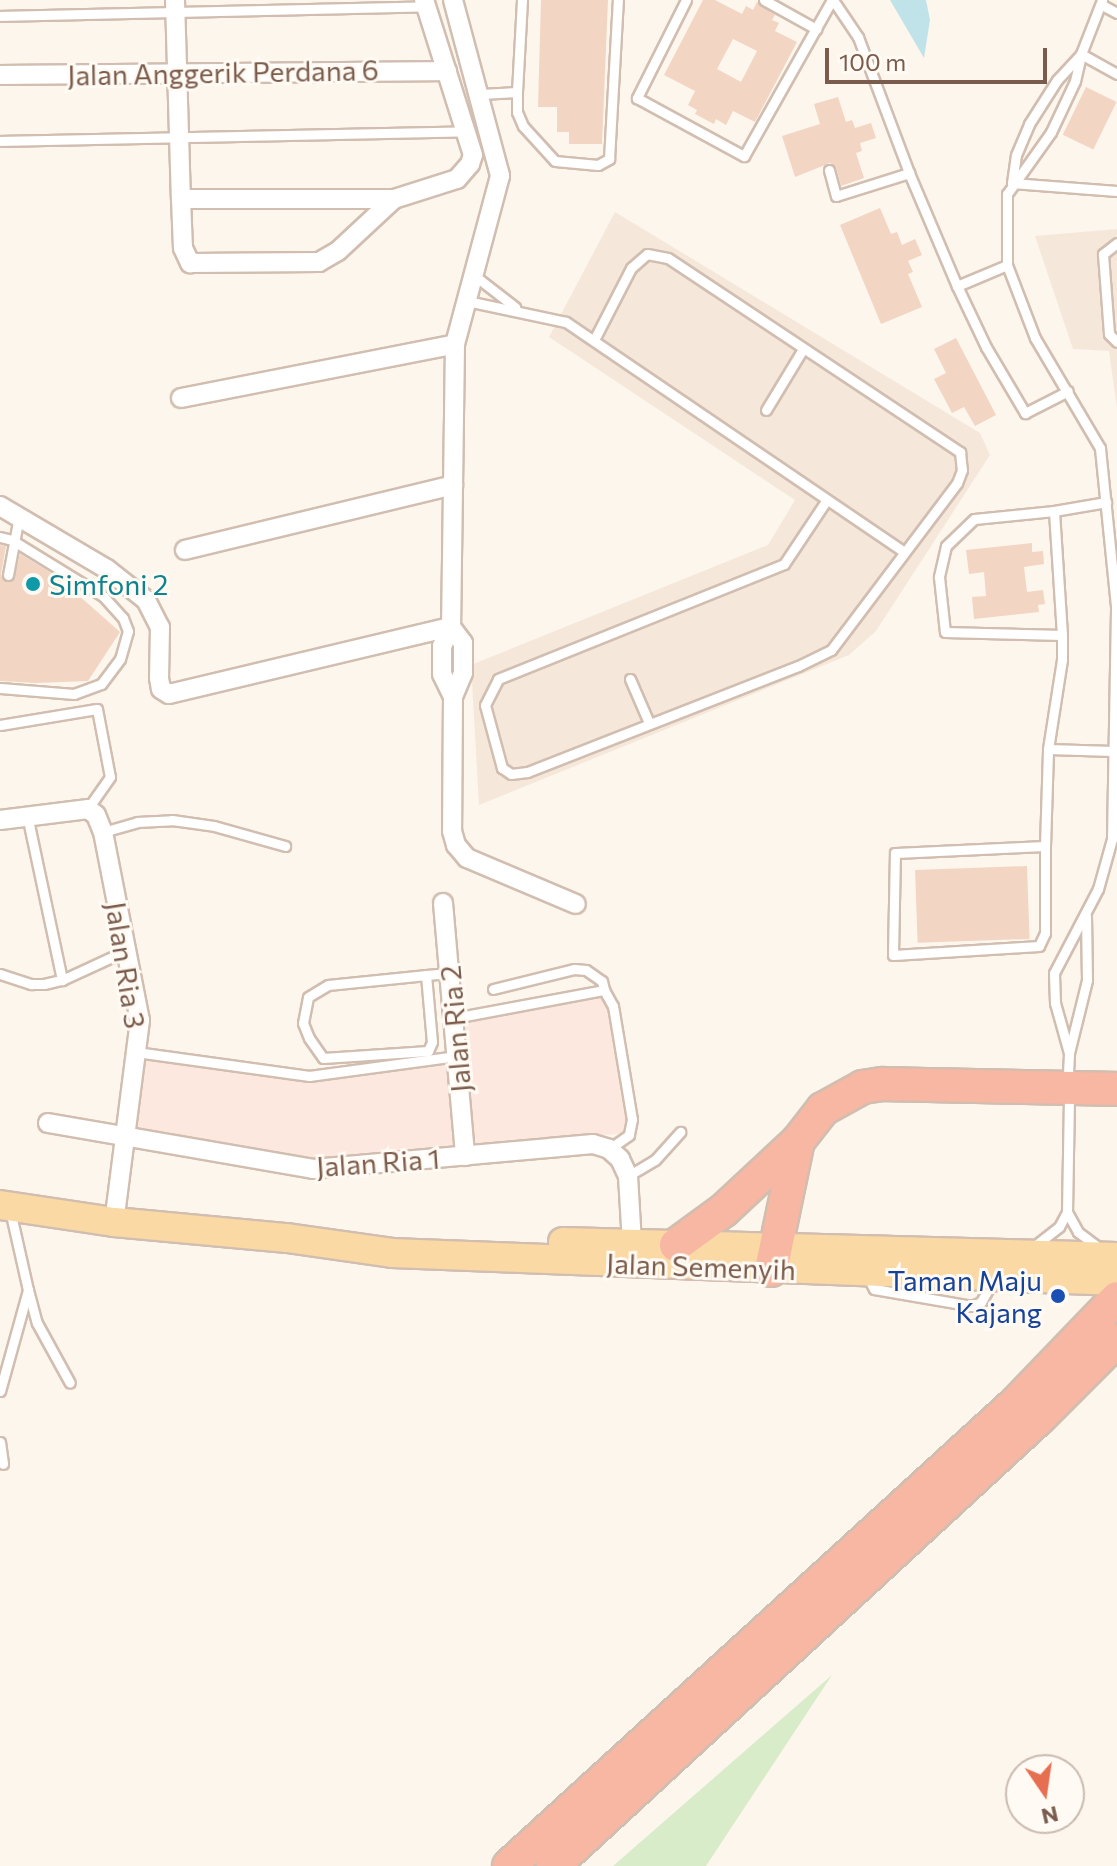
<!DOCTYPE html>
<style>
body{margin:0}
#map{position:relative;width:1117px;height:1866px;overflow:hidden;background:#fdf6ec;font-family:Commissioner,sans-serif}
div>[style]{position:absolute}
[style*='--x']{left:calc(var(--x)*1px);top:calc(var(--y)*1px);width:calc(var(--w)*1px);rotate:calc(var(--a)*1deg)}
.residential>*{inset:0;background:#f5e8da}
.commercial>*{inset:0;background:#fde8e0}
.green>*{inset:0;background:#d8ecc9}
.water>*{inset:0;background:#bfe3e8}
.building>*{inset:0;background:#f3d5c3;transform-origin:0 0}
.roads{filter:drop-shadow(2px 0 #d1beb0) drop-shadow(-2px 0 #d1beb0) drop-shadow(0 2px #d1beb0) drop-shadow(0 -2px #d1beb0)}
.lane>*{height:9px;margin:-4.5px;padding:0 4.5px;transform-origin:4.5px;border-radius:4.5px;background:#fff}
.street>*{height:18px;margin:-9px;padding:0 9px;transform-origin:9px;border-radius:9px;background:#fff}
.primary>*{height:28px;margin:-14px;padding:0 14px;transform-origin:14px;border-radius:14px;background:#fbd9a5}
.highway>*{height:32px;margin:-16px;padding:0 16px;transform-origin:16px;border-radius:16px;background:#f7b7a3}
.dots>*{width:22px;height:22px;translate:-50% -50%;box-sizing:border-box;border:4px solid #fffaf3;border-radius:50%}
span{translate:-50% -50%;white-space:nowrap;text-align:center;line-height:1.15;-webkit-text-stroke:6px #fffaf3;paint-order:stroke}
.street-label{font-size:28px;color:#7a5c4d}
.culture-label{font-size:28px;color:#0d838f}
.left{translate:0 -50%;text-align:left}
.transit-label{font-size:28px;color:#164399}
.right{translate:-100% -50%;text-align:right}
.north{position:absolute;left:1005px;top:1754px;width:80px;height:80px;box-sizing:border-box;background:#fffaf3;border:2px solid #cabbb1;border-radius:50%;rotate:167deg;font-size:22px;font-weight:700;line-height:32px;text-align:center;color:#7a5c4d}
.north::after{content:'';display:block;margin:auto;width:28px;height:36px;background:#e76f51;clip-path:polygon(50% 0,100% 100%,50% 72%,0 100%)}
.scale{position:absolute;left:825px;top:48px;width:222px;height:36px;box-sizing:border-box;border:4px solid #7a5c4d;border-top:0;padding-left:10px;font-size:24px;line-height:28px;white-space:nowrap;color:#7a5c4d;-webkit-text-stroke:6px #fffaf3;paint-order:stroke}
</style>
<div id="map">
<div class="residential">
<i style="clip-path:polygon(615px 212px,980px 433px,990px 455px,876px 631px,849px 655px,479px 805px,471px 665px,768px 545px,795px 500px,549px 337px)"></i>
<i style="clip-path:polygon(1117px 229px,1117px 408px,1109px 351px,1073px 349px,1035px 236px)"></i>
</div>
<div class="commercial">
<i style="clip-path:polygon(601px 994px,610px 1008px,628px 1120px,626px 1133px,313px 1163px,133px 1133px,143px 1056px,309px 1080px,462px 1059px,460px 1020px)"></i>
</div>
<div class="green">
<i style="clip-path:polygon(832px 1675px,706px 1866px,613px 1866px)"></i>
</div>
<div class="water">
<i style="clip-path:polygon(890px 0,926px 0,930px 20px,924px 58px)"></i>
</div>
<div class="building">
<i style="clip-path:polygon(541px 0,608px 0,602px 144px,569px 144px,569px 132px,557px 132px,557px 107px,538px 107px)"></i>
<i style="clip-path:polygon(evenodd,703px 0,715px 0,742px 14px,746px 6px,753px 10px,757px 2px,775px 15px,772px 20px,779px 23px,775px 31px,797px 42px,755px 122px,733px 111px,726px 125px,716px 119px,714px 124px,695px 114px,697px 110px,688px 105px,695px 91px,664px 75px,703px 0,733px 39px,757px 51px,741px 82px,717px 69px,733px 39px)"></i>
<i style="left:1086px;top:87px;width:34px;height:53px;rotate:26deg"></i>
<i style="clip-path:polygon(838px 97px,846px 122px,852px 120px,855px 128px,871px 123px,876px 138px,860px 143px,862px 151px,856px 153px,864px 178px,841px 186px,836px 167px,830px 163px,795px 177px,782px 136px,820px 124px,814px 104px)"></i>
<i style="clip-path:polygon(880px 208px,891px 234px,897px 232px,902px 245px,915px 239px,922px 255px,908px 261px,913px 272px,908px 274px,922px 307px,881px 324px,840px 225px)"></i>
<i style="clip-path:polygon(956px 338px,996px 415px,975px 426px,964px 407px,952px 413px,934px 379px,946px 373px,934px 349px)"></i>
<i style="clip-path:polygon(1032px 543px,1032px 552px,1043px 551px,1044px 564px,1024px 567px,1027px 592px,1043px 590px,1045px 604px,1038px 605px,1039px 612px,974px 619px,972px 597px,986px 596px,984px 572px,969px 574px,966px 550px)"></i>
<i style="clip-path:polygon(0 545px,6px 546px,1px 574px,4px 581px,14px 579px,20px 554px,59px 578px,120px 632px,88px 681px,36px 683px,0 681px)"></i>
<i style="left:1027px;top:866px;width:73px;height:112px;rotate:88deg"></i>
</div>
<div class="roads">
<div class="lane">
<i style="--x:686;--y:0;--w:110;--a:116.6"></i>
<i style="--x:637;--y:98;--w:122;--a:28.5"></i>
<i style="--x:744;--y:156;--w:179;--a:-60.6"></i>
<i style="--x:764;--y:0;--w:60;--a:29.1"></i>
<i style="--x:833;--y:0;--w:45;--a:56"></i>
<i style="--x:858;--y:37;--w:145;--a:69.4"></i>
<i style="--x:909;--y:173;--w:123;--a:67"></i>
<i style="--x:957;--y:286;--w:68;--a:64.6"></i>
<i style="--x:986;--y:347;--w:77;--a:59.4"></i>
<i style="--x:1025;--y:413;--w:48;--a:-27.1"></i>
<i style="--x:1102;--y:5;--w:17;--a:28"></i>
<i style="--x:0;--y:16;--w:426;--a:-1.3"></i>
<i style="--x:1081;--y:54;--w:41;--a:29.1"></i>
<i style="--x:517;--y:92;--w:92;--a:-86.9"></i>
<i style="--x:481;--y:94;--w:36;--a:-3"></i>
<i style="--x:517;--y:92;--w:20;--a:90"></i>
<i style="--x:517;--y:112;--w:15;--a:67"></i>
<i style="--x:523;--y:126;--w:47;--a:47.6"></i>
<i style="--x:555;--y:161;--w:43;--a:5.3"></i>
<i style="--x:598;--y:165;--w:13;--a:-29"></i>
<i style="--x:609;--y:159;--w:159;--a:-86.8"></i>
<i style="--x:0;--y:141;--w:466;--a:-1.2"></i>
<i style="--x:829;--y:170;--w:27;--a:75"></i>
<i style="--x:836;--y:196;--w:77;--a:-17.5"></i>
<i style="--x:1012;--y:183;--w:28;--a:-82"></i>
<i style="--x:1016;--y:155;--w:34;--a:-67"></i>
<i style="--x:1029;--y:124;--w:52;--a:-57.5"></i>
<i style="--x:1057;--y:80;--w:34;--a:-47"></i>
<i style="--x:1012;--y:183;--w:105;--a:4.4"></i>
<i style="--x:1117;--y:243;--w:18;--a:142"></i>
<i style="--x:1103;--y:254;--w:80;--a:85.7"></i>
<i style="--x:1109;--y:334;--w:11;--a:45"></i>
<i style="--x:475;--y:276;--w:51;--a:37.8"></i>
<i style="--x:957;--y:286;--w:54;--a:-22.8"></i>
<i style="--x:467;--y:301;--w:101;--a:12"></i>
<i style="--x:566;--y:322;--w:409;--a:34.2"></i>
<i style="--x:594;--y:340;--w:81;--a:-62.8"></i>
<i style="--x:631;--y:268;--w:21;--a:-41"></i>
<i style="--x:647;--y:254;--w:21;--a:11"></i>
<i style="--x:668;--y:258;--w:351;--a:33.6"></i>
<i style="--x:960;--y:452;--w:18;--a:84"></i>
<i style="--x:962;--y:470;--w:14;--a:111"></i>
<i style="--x:957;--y:483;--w:209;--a:127"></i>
<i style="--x:831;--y:650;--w:37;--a:154"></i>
<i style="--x:798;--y:666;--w:291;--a:158.6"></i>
<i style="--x:527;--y:772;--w:16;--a:173"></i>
<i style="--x:511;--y:774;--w:11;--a:-146"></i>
<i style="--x:502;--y:768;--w:65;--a:-105.1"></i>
<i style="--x:485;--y:705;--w:29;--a:-63"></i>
<i style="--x:498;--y:679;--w:308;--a:-21.9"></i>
<i style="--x:784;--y:564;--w:76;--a:-56.3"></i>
<i style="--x:766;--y:410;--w:71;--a:-58.8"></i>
<i style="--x:1054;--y:511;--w:53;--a:-9.8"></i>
<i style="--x:0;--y:537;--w:12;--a:14"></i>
<i style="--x:12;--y:540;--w:107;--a:31.6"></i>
<i style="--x:103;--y:596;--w:30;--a:48"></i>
<i style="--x:123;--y:618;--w:14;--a:69"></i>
<i style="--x:128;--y:631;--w:29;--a:106"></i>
<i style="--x:120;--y:659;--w:31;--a:127"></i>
<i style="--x:101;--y:684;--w:29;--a:160"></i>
<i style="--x:74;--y:694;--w:74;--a:-175.4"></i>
<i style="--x:8;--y:575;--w:60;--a:-79.4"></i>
<i style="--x:630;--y:679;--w:48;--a:66.6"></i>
<i style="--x:0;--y:725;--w:98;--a:-9.4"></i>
<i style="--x:97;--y:709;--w:69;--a:79.2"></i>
<i style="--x:110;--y:777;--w:39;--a:125"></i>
<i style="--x:1048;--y:749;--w:90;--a:-81.1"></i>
<i style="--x:1062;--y:660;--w:25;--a:-90"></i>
<i style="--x:1062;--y:635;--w:124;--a:-93.7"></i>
<i style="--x:1054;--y:511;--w:80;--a:174.3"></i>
<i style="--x:974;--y:519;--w:39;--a:136"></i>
<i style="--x:946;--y:546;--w:32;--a:103"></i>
<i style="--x:939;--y:577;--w:55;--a:83.8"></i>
<i style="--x:945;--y:632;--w:117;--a:1.5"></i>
<i style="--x:27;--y:815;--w:169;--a:78"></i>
<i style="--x:103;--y:832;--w:35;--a:-16"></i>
<i style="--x:137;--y:822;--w:35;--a:-3"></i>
<i style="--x:172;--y:820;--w:42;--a:8.1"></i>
<i style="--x:214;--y:826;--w:74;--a:15.7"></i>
<i style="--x:1045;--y:846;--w:87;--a:90"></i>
<i style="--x:1045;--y:933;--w:14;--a:115"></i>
<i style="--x:1039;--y:946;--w:146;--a:176.5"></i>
<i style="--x:893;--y:955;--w:102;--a:-88.9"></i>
<i style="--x:895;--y:853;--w:150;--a:-2.7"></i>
<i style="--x:1045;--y:846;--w:97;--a:-88.2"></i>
<i style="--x:1048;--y:749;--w:65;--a:1.8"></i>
<i style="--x:0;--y:974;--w:33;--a:18"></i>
<i style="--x:31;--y:984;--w:13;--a:0"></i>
<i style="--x:44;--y:984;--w:18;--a:-13"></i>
<i style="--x:62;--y:980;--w:72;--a:-24.8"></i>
<i style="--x:426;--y:975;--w:67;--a:84.9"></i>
<i style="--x:432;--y:1042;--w:10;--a:114"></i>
<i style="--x:428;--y:1051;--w:105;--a:176.2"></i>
<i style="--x:323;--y:1058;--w:24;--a:-125"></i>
<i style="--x:309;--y:1038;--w:16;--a:-112"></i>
<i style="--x:303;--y:1023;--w:26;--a:-79"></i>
<i style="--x:308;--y:997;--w:23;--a:-31"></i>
<i style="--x:328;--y:985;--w:99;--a:-5.8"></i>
<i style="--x:426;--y:975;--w:24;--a:-5"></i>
<i style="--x:493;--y:989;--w:83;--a:-13.9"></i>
<i style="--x:574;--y:969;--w:12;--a:5"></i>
<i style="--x:586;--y:970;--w:19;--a:35"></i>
<i style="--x:602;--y:981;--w:9;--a:77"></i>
<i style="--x:454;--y:1018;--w:153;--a:-10.6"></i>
<i style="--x:604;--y:990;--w:18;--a:61"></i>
<i style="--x:613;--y:1006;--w:115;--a:80.5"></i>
<i style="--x:632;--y:1119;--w:16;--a:101"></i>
<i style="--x:629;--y:1135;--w:24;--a:145"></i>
<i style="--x:136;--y:1052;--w:175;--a:7.9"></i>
<i style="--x:309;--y:1076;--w:149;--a:-7.7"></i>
<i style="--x:1069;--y:1053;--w:52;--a:-105.6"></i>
<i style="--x:1055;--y:1003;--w:30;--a:-92"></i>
<i style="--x:1054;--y:973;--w:95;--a:-62.4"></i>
<i style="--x:1098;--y:889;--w:52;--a:-74.4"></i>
<i style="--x:1112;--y:839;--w:233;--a:-89"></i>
<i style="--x:1116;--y:606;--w:159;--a:-95.8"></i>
<i style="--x:1100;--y:448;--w:128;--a:-120.6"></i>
<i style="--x:1035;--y:338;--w:78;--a:-111"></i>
<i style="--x:1007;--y:265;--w:71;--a:-90"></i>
<i style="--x:1007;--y:194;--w:76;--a:-54.6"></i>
<i style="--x:1051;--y:132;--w:56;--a:-64.8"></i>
<i style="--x:1075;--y:81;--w:28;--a:-77"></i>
<i style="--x:1081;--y:54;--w:58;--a:-68.7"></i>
<i style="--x:1068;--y:1073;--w:20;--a:-87"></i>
<i style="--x:1069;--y:1053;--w:75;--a:-76.1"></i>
<i style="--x:1087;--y:980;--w:64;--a:-90.9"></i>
<i style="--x:628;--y:1176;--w:31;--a:-31"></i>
<i style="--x:655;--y:1160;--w:38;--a:-48"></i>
<i style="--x:1067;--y:1212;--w:23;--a:61"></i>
<i style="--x:1078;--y:1232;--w:26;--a:37"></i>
<i style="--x:1032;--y:1248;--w:34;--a:-38"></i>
<i style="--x:1059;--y:1227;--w:17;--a:-62"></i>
<i style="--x:1067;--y:1212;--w:110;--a:-89"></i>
<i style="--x:866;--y:1274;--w:17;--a:62"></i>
<i style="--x:874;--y:1289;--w:99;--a:9.8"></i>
<i style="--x:972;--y:1306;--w:10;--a:-24"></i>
<i style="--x:981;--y:1302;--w:25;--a:-61"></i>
<i style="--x:28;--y:1290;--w:34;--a:75"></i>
<i style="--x:37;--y:1323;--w:68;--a:61.2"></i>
<i style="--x:0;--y:1391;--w:105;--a:-74.5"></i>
<i style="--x:28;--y:1290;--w:82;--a:-102.7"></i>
<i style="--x:0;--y:1442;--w:22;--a:82"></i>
</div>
<div class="street">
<i style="--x:175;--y:0;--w:199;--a:88.3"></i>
<i style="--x:181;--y:199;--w:49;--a:87.7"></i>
<i style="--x:183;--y:248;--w:17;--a:65"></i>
<i style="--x:190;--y:263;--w:129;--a:-0.4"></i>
<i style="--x:319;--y:262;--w:22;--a:-30"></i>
<i style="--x:338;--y:251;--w:76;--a:-42.9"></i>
<i style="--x:394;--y:199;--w:66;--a:-17.6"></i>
<i style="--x:457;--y:179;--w:20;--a:-49"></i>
<i style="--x:470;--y:164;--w:9;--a:-72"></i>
<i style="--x:473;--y:155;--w:163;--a:-107.5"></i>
<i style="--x:453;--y:0;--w:182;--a:75"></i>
<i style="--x:500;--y:176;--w:174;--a:105"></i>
<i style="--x:455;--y:344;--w:283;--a:90.8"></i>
<i style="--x:451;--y:627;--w:21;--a:115"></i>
<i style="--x:442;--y:646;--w:28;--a:90"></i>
<i style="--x:442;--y:674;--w:25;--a:64"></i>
<i style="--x:0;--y:75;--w:447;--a:-0.5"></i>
<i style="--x:181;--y:199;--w:213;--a:0"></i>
<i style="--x:181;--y:398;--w:279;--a:-11.1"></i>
<i style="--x:0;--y:506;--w:124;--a:30.5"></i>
<i style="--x:107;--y:569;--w:50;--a:38.5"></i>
<i style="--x:146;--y:600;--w:30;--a:63"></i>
<i style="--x:160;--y:627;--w:51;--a:91.1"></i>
<i style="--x:159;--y:678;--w:11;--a:80"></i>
<i style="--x:161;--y:689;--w:9;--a:32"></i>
<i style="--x:169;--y:694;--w:290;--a:-13.4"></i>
<i style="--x:185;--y:550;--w:276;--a:-13.6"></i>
<i style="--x:451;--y:627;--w:20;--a:53"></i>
<i style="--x:463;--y:643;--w:30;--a:90"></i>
<i style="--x:463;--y:673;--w:26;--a:113"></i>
<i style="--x:453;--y:697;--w:134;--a:90.4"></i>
<i style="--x:452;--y:831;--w:15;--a:74"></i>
<i style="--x:456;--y:845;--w:17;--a:50"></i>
<i style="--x:467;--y:858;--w:118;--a:22.9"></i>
<i style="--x:0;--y:820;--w:89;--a:-7.1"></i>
<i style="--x:88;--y:809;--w:10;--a:37"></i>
<i style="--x:96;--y:815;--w:18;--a:68"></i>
<i style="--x:103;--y:832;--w:192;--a:78.9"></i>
<i style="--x:140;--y:1020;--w:204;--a:97.3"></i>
<i style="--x:443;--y:903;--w:254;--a:85"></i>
<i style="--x:48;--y:1123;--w:269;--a:9.8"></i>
<i style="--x:313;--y:1169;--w:281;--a:-5.1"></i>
<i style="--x:593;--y:1144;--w:17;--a:17"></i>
<i style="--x:609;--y:1149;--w:15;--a:42"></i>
<i style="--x:620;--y:1159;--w:19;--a:65"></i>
<i style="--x:628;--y:1176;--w:67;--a:86.6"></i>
</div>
<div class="primary">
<i style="--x:0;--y:1205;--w:115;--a:8.5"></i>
<i style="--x:114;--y:1222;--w:174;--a:5.3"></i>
<i style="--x:287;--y:1238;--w:106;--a:8.1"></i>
<i style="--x:392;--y:1253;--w:726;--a:2.21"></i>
<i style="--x:563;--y:1242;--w:554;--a:1.55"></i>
</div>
<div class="highway">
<i style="--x:676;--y:1245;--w:59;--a:-36.1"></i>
<i style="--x:724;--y:1210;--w:101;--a:-43"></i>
<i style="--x:798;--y:1141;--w:41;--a:-52"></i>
<i style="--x:823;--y:1109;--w:46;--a:-28.8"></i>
<i style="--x:863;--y:1087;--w:20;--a:-9"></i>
<i style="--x:883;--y:1084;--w:234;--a:1.2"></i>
<i style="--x:771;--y:1270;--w:132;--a:-78.2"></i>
<i style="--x:509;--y:1866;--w:685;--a:-42.4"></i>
<i style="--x:1015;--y:1404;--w:147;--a:-46.1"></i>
<i style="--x:553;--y:1866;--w:664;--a:-42.68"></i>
<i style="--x:1041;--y:1416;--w:107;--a:-45"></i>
</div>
</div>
<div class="dots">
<i style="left:33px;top:584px;background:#0f9aa8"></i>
<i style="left:1058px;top:1296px;background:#1a4fb4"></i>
</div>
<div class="street-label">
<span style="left:223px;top:72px;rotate:-1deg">Jalan Anggerik Perdana 6</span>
<span style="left:126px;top:965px;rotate:81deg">Jalan Ria 3</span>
<span style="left:455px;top:1029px;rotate:-95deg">Jalan Ria 2</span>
<span style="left:378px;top:1162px;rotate:-4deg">Jalan Ria 1</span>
<span style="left:701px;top:1266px;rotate:2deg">Jalan Semenyih</span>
</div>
<div class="culture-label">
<span class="left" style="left:49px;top:584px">Simfoni 2</span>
</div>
<div class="transit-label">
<span class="right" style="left:1042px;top:1296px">Taman Maju<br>Kajang</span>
</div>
<div class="north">N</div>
<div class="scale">100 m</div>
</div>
